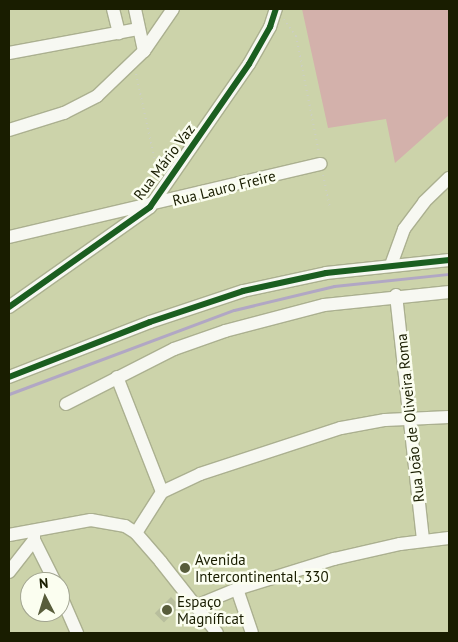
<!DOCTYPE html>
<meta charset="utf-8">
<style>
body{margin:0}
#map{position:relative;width:458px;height:642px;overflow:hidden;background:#ccd3aa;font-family:"PT Sans",sans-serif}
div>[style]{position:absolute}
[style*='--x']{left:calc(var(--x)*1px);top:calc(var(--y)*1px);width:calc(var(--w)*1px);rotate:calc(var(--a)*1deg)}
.forest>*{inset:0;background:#d3b1ab}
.stream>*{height:3px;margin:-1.5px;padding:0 1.5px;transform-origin:1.5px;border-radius:1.5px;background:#b1a7c4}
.building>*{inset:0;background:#b8be9d;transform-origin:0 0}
.path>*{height:2px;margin-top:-1px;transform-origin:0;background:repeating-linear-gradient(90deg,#cccfc2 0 1px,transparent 0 5px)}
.roads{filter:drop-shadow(1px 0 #abb090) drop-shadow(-1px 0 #abb090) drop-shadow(0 1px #abb090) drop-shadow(0 -1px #abb090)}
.minor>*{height:12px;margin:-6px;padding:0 6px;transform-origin:6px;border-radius:6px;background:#f7f8f2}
.cycleway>*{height:6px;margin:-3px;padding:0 3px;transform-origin:3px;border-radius:3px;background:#1b5e20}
.dots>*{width:14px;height:14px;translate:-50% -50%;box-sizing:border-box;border:2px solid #fbfef0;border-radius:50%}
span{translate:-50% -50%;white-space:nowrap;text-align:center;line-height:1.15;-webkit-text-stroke:5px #fbfef0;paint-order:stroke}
.street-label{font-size:15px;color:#191d00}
.poi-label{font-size:15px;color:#191d00}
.left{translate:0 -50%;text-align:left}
.frame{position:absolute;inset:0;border:10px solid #191d00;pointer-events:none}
.north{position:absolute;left:20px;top:572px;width:50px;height:50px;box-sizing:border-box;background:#fbfef0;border:1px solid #a1a490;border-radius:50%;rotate:355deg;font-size:14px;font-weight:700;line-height:20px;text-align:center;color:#191d00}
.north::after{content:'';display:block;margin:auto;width:18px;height:22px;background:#585d3b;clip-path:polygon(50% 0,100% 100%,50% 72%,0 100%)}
</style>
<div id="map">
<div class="forest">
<i style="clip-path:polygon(302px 9px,449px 9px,449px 115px,395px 163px,386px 119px,328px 128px)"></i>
</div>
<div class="stream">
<i style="--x:9;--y:394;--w:240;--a:-20.5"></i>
<i style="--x:234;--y:310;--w:103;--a:-13.5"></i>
<i style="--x:334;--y:286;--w:116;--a:-6"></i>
</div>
<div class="building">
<i style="left:171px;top:597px;width:13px;height:23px;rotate:45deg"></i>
</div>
<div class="path">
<i style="--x:284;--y:19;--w:21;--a:55"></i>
<i style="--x:296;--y:36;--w:119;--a:78.9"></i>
<i style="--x:136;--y:74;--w:103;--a:77.7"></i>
<i style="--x:323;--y:175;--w:33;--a:78"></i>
</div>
<div class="roads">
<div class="minor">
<i style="--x:113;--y:9;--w:25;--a:76"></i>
<i style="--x:135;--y:9;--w:43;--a:77.9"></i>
<i style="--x:9;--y:53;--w:132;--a:-10.5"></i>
<i style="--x:9;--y:130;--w:58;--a:-17.2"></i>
<i style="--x:64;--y:113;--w:37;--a:-27"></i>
<i style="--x:97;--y:96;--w:65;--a:-43.8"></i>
<i style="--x:144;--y:51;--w:51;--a:-55.4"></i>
<i style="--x:9;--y:237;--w:320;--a:-13.2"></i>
<i style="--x:391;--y:265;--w:38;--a:-70"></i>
<i style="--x:404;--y:229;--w:34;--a:-53"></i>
<i style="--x:424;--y:202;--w:35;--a:-44"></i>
<i style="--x:396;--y:295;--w:247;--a:83.7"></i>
<i style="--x:9;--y:307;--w:173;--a:-35.3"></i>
<i style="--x:150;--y:207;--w:174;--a:-55.3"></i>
<i style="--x:249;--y:64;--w:43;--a:-60.4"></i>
<i style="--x:270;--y:27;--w:19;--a:-72"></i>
<i style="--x:9;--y:377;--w:151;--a:-21.3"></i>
<i style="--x:150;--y:322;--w:98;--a:-18.4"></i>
<i style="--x:243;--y:291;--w:85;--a:-12.2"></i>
<i style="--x:326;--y:273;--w:124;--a:-6"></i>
<i style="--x:117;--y:377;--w:123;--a:68.6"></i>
<i style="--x:66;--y:404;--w:121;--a:-27"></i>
<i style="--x:174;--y:349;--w:54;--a:-19.4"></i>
<i style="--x:225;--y:331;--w:102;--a:-14.7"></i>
<i style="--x:324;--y:305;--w:126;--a:-5.9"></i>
<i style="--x:136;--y:533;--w:49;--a:-57.6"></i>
<i style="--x:162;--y:492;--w:42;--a:-25.3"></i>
<i style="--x:200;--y:474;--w:148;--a:-18.1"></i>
<i style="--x:341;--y:428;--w:45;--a:-10.3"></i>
<i style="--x:385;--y:420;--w:64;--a:-2.7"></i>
<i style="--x:9;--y:535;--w:83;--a:-10.4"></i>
<i style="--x:91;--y:520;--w:35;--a:10"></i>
<i style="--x:125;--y:526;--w:13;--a:32"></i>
<i style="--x:136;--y:533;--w:38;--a:49"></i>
<i style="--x:161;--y:562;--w:90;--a:51.7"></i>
<i style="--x:34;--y:540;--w:47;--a:63.4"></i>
<i style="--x:9;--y:572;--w:41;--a:-52"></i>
<i style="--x:34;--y:540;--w:8;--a:-90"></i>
<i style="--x:237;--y:589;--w:46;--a:71.2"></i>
<i style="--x:60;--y:594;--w:43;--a:66.4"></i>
<i style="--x:198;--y:605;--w:42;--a:-22.3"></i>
<i style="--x:237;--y:589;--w:102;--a:-17.2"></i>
<i style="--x:334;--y:559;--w:68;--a:-12.8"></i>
<i style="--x:400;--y:544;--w:49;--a:-7"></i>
</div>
</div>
<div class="cycleway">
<i style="--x:9;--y:307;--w:173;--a:-35.3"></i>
<i style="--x:150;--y:207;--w:174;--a:-55.3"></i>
<i style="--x:249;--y:64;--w:43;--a:-60.4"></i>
<i style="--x:270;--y:27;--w:19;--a:-72"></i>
<i style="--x:9;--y:377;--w:151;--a:-21.3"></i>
<i style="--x:150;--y:322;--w:98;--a:-18.4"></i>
<i style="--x:243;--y:291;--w:85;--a:-12.2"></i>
<i style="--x:326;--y:273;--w:124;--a:-6"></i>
</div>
<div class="dots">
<i style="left:185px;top:568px;background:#585d3b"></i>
<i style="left:167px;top:610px;background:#585d3b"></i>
</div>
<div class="street-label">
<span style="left:164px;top:162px;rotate:-53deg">Rua Mário Vaz</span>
<span style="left:224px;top:188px;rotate:-14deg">Rua Lauro Freire</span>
<span style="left:410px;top:418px;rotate:-96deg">Rua João de Oliveira Roma</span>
</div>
<div class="poi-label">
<span class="left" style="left:195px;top:568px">Avenida<br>Intercontinental, 330</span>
<span class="left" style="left:177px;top:610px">Espaço<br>Magníficat</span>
</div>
<div class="frame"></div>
<div class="north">N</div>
</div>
